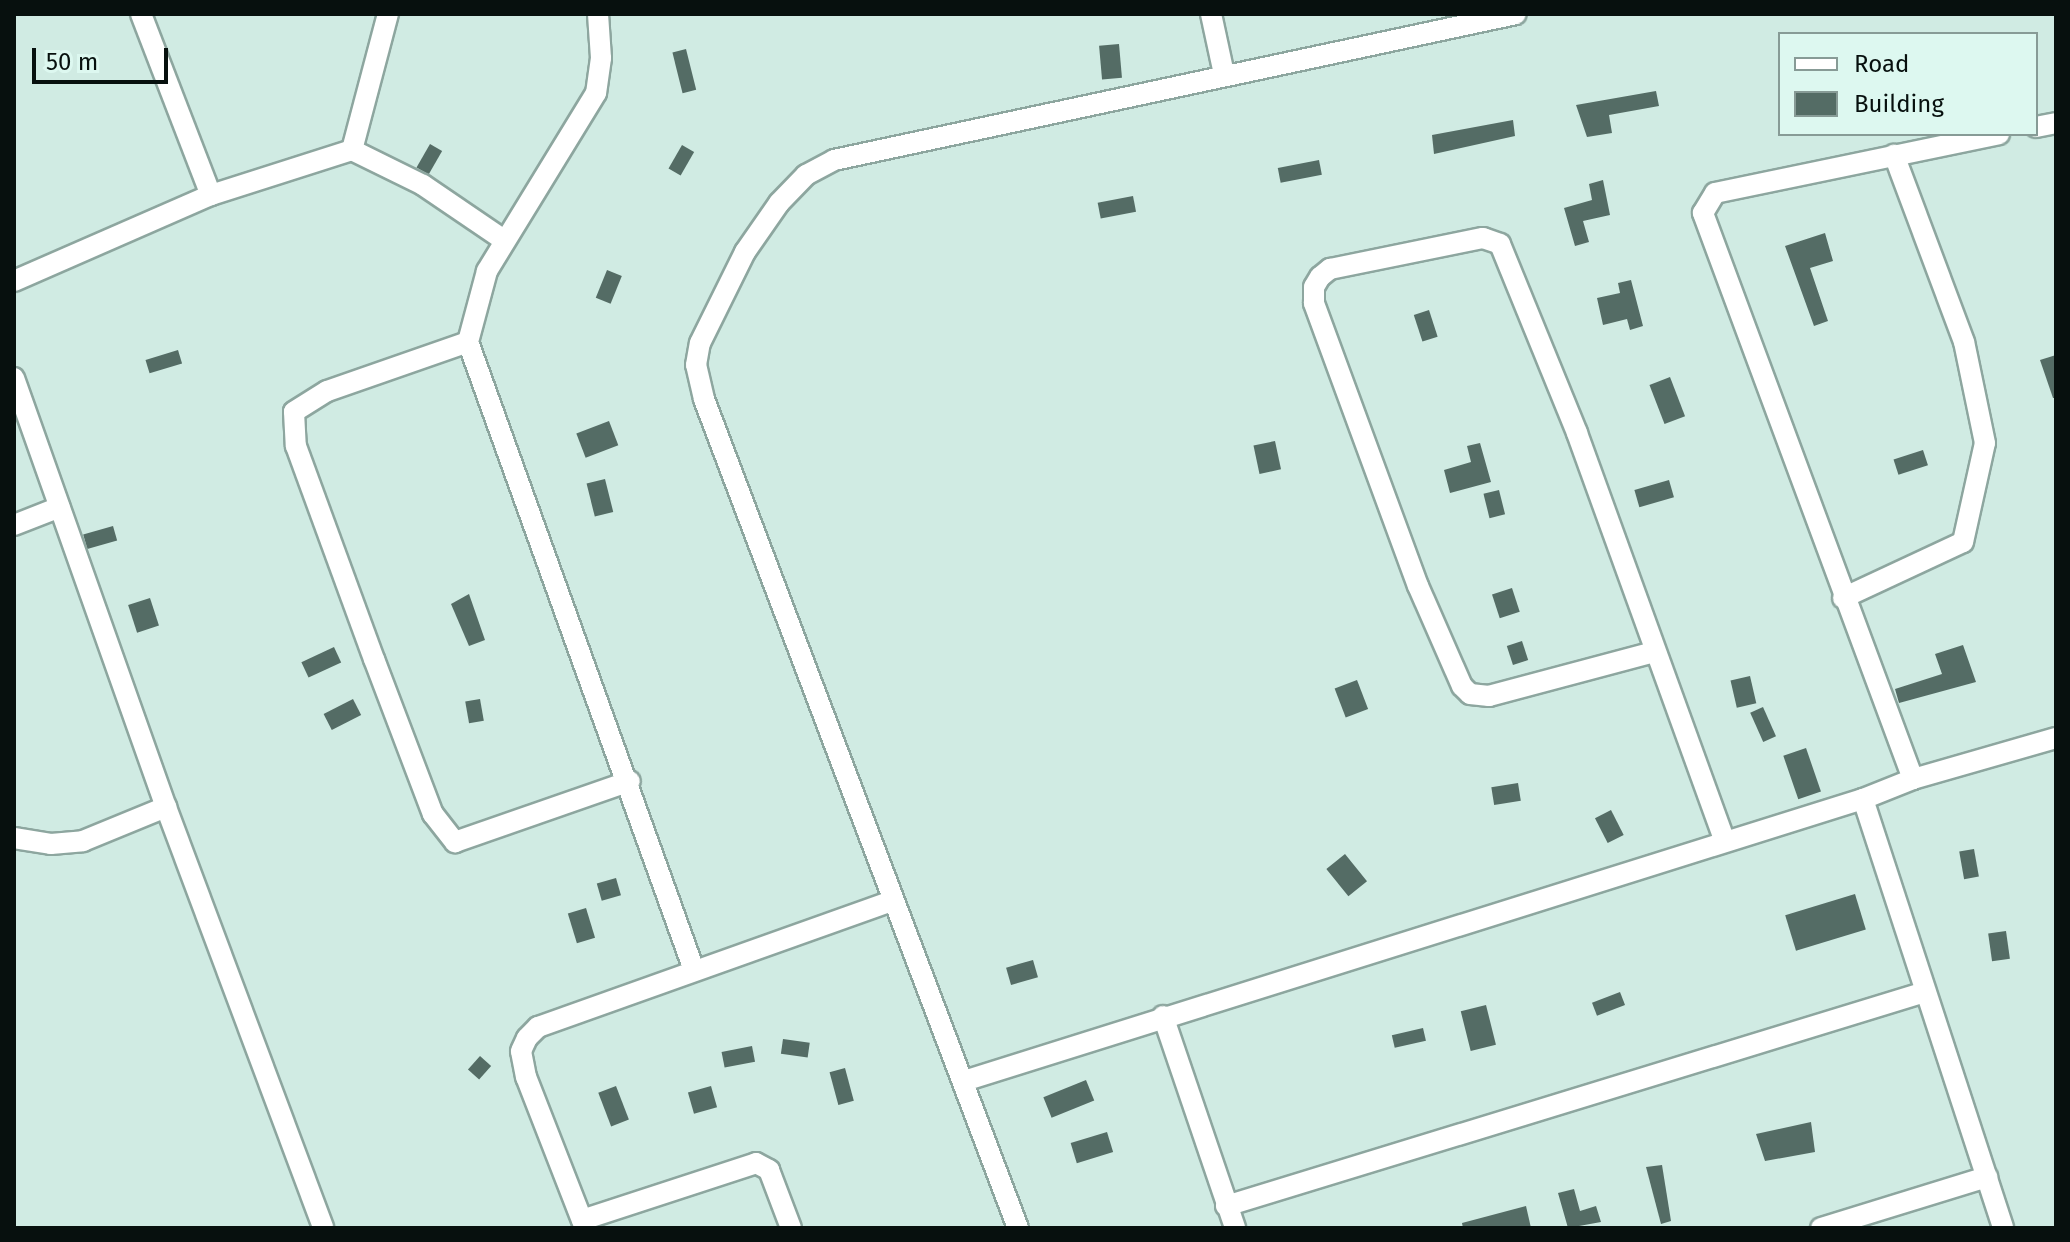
<!DOCTYPE html>
<style>
body{margin:0}
#map{position:relative;width:2070px;height:1242px;overflow:hidden;background:#d0ebe3;font-family:"Fira Sans",sans-serif}
div>[style]{position:absolute}
[style*='--x']{left:calc(var(--x)*1px);top:calc(var(--y)*1px);width:calc(var(--w)*1px);rotate:calc(var(--a)*1deg)}
.building>*{inset:0;background:#546c65;transform-origin:0 0}
.roads{filter:drop-shadow(2px 0 #8da69f) drop-shadow(-2px 0 #8da69f) drop-shadow(0 2px #8da69f) drop-shadow(0 -2px #8da69f)}
.minor>*{height:20px;margin:-10px;padding:0 10px;transform-origin:10px;border-radius:10px;background:#fff}
span{translate:-50% -50%;white-space:nowrap;text-align:center;line-height:1.15;-webkit-text-stroke:7px #ddf8f0;paint-order:stroke}
.frame{position:absolute;inset:0;border:16px solid #07100e;pointer-events:none}
.legend{position:absolute;left:1778px;top:32px;width:260px;height:104px;box-sizing:border-box;background:#ddf8f0;border:2px solid #879b96;margin:0;padding:10px 14px;list-style:none;font-size:24px;color:#07100e}
.legend li{display:flex;align-items:center;gap:16px;height:40px}
.legend b{width:40px;border:2px solid #879b96}
.scale{position:absolute;left:32px;top:48px;width:136px;height:36px;box-sizing:border-box;border:4px solid #07100e;border-top:0;padding-left:10px;font-size:24px;line-height:28px;white-space:nowrap;color:#07100e;-webkit-text-stroke:6px #ddf8f0;paint-order:stroke}
</style>
<div id="map">
<div class="building">
<i style="left:1119px;top:44px;width:34px;height:20px;rotate:85deg"></i>
<i style="left:686px;top:49px;width:42px;height:14px;rotate:76deg"></i>
<i style="clip-path:polygon(1656px 91px,1659px 106px,1609px 115px,1612px 133px,1587px 137px,1576px 105px)"></i>
<i style="clip-path:polygon(1513px 120px,1515px 136px,1434px 154px,1432px 135px)"></i>
<i style="left:430px;top:144px;width:14px;height:27px;rotate:30deg"></i>
<i style="left:682px;top:145px;width:14px;height:27px;rotate:30deg"></i>
<i style="left:1319px;top:160px;width:15px;height:42px;rotate:79deg"></i>
<i style="clip-path:polygon(1603px 180px,1610px 215px,1583px 221px,1589px 242px,1575px 246px,1564px 208px,1592px 200px,1589px 184px)"></i>
<i style="left:1133px;top:196px;width:16px;height:36px;rotate:79deg"></i>
<i style="clip-path:polygon(1825px 233px,1833px 261px,1810px 268px,1828px 321px,1814px 326px,1785px 246px)"></i>
<i style="left:607px;top:270px;width:16px;height:30px;rotate:22deg"></i>
<i style="clip-path:polygon(1631px 280px,1643px 326px,1630px 330px,1627px 319px,1603px 325px,1597px 298px,1620px 293px,1618px 283px)"></i>
<i style="left:1429px;top:310px;width:28px;height:16px;rotate:72deg"></i>
<i style="left:178px;top:350px;width:14px;height:34px;rotate:73deg"></i>
<i style="clip-path:polygon(2056px 355px,2056px 398px,2053px 398px,2040px 360px)"></i>
<i style="left:1670px;top:377px;width:42px;height:22px;rotate:69deg"></i>
<i style="left:609px;top:421px;width:26px;height:35px;rotate:69deg"></i>
<i style="left:1275px;top:441px;width:29px;height:22px;rotate:78deg"></i>
<i style="clip-path:polygon(1480px 443px,1491px 482px,1450px 493px,1444px 470px,1471px 462px,1467px 446px)"></i>
<i style="left:1923px;top:450px;width:16px;height:31px;rotate:72deg"></i>
<i style="left:605px;top:479px;width:34px;height:19px;rotate:76deg"></i>
<i style="left:1669px;top:480px;width:18px;height:36px;rotate:74deg"></i>
<i style="left:1499px;top:490px;width:25px;height:16px;rotate:76deg"></i>
<i style="left:113px;top:526px;width:15px;height:31px;rotate:74deg"></i>
<i style="left:1512px;top:588px;width:25px;height:21px;rotate:72deg"></i>
<i style="clip-path:polygon(469px 594px,485px 640px,469px 646px,451px 604px)"></i>
<i style="left:150px;top:598px;width:29px;height:23px;rotate:72deg"></i>
<i style="left:1522px;top:641px;width:20px;height:16px;rotate:72deg"></i>
<i style="clip-path:polygon(1963px 645px,1976px 682px,1899px 703px,1895px 689px,1942px 674px,1935px 654px)"></i>
<i style="left:334px;top:647px;width:17px;height:36px;rotate:65deg"></i>
<i style="left:1750px;top:676px;width:28px;height:20px;rotate:77deg"></i>
<i style="left:1357px;top:680px;width:31px;height:24px;rotate:69deg"></i>
<i style="left:353px;top:699px;width:18px;height:33px;rotate:63deg"></i>
<i style="left:480px;top:699px;width:22px;height:15px;rotate:80deg"></i>
<i style="left:1763px;top:707px;width:32px;height:14px;rotate:66deg"></i>
<i style="left:1806px;top:748px;width:46px;height:24px;rotate:71deg"></i>
<i style="left:1518px;top:783px;width:18px;height:27px;rotate:81deg"></i>
<i style="left:1611px;top:810px;width:28px;height:18px;rotate:63deg"></i>
<i style="left:1974px;top:849px;width:28px;height:15px;rotate:80deg"></i>
<i style="left:1345px;top:854px;width:35px;height:24px;rotate:51deg"></i>
<i style="left:616px;top:878px;width:18px;height:20px;rotate:74deg"></i>
<i style="left:1855px;top:894px;width:37px;height:73px;rotate:73deg"></i>
<i style="left:586px;top:908px;width:31px;height:19px;rotate:73deg"></i>
<i style="left:2006px;top:931px;width:28px;height:18px;rotate:82deg"></i>
<i style="left:1033px;top:960px;width:18px;height:28px;rotate:74deg"></i>
<i style="left:1620px;top:992px;width:14px;height:30px;rotate:69deg"></i>
<i style="left:1486px;top:1005px;width:41px;height:26px;rotate:76deg"></i>
<i style="left:1423px;top:1028px;width:13px;height:32px;rotate:77deg"></i>
<i style="left:783px;top:1039px;width:27px;height:15px;rotate:8deg"></i>
<i style="left:752px;top:1046px;width:16px;height:31px;rotate:79deg"></i>
<i style="left:480px;top:1056px;width:15px;height:18px;rotate:42deg"></i>
<i style="left:845px;top:1068px;width:34px;height:16px;rotate:75deg"></i>
<i style="left:1086px;top:1080px;width:22px;height:46px;rotate:68deg"></i>
<i style="left:616px;top:1086px;width:36px;height:19px;rotate:69deg"></i>
<i style="left:711px;top:1086px;width:22px;height:24px;rotate:74deg"></i>
<i style="clip-path:polygon(1811px 1122px,1815px 1152px,1765px 1161px,1756px 1134px)"></i>
<i style="left:1107px;top:1132px;width:21px;height:38px;rotate:73deg"></i>
<i style="clip-path:polygon(1662px 1165px,1671px 1221px,1661px 1224px,1646px 1167px)"></i>
<i style="clip-path:polygon(1574px 1189px,1580px 1211px,1596px 1206px,1601px 1222px,1568px 1228px,1558px 1193px)"></i>
<i style="clip-path:polygon(1526px 1206px,1531px 1228px,1463px 1228px,1462px 1223px)"></i>
</div>
<div class="roads">
<div class="minor">
<i style="--x:141;--y:14;--w:194;--a:68.9"></i>
<i style="--x:598;--y:14;--w:44;--a:86.1"></i>
<i style="--x:601;--y:58;--w:35;--a:98"></i>
<i style="--x:596;--y:93;--w:209;--a:121.5"></i>
<i style="--x:487;--y:271;--w:73;--a:105"></i>
<i style="--x:468;--y:342;--w:667;--a:70.21"></i>
<i style="--x:1211;--y:14;--w:61;--a:77.8"></i>
<i style="--x:2036;--y:127;--w:20;--a:-11"></i>
<i style="--x:352;--y:150;--w:141;--a:-75.2"></i>
<i style="--x:14;--y:281;--w:215;--a:-23.6"></i>
<i style="--x:211;--y:195;--w:148;--a:-17.7"></i>
<i style="--x:352;--y:150;--w:79;--a:26.2"></i>
<i style="--x:423;--y:185;--w:98;--a:34.2"></i>
<i style="--x:468;--y:342;--w:149;--a:160.8"></i>
<i style="--x:327;--y:391;--w:39;--a:148"></i>
<i style="--x:294;--y:412;--w:34;--a:87"></i>
<i style="--x:296;--y:446;--w:227;--a:69.9"></i>
<i style="--x:374;--y:659;--w:166;--a:69.2"></i>
<i style="--x:433;--y:814;--w:36;--a:52"></i>
<i style="--x:455;--y:842;--w:185;--a:-19.2"></i>
<i style="--x:14;--y:378;--w:455;--a:70.5"></i>
<i style="--x:166;--y:807;--w:449;--a:69.5"></i>
<i style="--x:14;--y:525;--w:49;--a:-21.4"></i>
<i style="--x:1843;--y:598;--w:132;--a:-25"></i>
<i style="--x:1963;--y:542;--w:101;--a:-77.5"></i>
<i style="--x:1985;--y:443;--w:103;--a:-101.7"></i>
<i style="--x:1964;--y:342;--w:200;--a:-110.5"></i>
<i style="--x:1654;--y:652;--w:171;--a:165.1"></i>
<i style="--x:1489;--y:696;--w:19;--a:-174"></i>
<i style="--x:1470;--y:694;--w:11;--a:-135"></i>
<i style="--x:1462;--y:686;--w:109;--a:-113.7"></i>
<i style="--x:1418;--y:586;--w:302;--a:-110.2"></i>
<i style="--x:1314;--y:303;--w:16;--a:-90"></i>
<i style="--x:1314;--y:287;--w:12;--a:-59"></i>
<i style="--x:1320;--y:277;--w:13;--a:-39"></i>
<i style="--x:1330;--y:269;--w:156;--a:-11.5"></i>
<i style="--x:1483;--y:238;--w:18;--a:19"></i>
<i style="--x:1500;--y:244;--w:204;--a:67.8"></i>
<i style="--x:1577;--y:433;--w:434;--a:70.1"></i>
<i style="--x:1913;--y:779;--w:604;--a:-110.36"></i>
<i style="--x:1703;--y:213;--w:23;--a:-59"></i>
<i style="--x:1715;--y:193;--w:290;--a:-11.7"></i>
<i style="--x:1863;--y:799;--w:451;--a:71.9"></i>
<i style="--x:14;--y:838;--w:37;--a:9"></i>
<i style="--x:51;--y:844;--w:32;--a:-5"></i>
<i style="--x:83;--y:841;--w:90;--a:-22.3"></i>
<i style="--x:1163;--y:1016;--w:224;--a:71.2"></i>
<i style="--x:964;--y:1081;--w:942;--a:-17.42"></i>
<i style="--x:1863;--y:799;--w:54;--a:-21.8"></i>
<i style="--x:1913;--y:779;--w:149;--a:-16"></i>
<i style="--x:1226;--y:1206;--w:731;--a:-17.02"></i>
<i style="--x:582;--y:1220;--w:183;--a:-18.1"></i>
<i style="--x:756;--y:1163;--w:15;--a:28"></i>
<i style="--x:769;--y:1170;--w:62;--a:69.2"></i>
<i style="--x:585;--y:1228;--w:162;--a:-111.3"></i>
<i style="--x:526;--y:1077;--w:26;--a:-101"></i>
<i style="--x:521;--y:1051;--w:14;--a:-65"></i>
<i style="--x:527;--y:1038;--w:16;--a:-45"></i>
<i style="--x:538;--y:1027;--w:375;--a:-19.6"></i>
<i style="--x:1018;--y:1228;--w:886;--a:-110.75"></i>
<i style="--x:704;--y:399;--w:35;--a:-103"></i>
<i style="--x:696;--y:365;--w:22;--a:-80"></i>
<i style="--x:700;--y:343;--w:102;--a:-63.7"></i>
<i style="--x:745;--y:252;--w:60;--a:-55.2"></i>
<i style="--x:779;--y:203;--w:39;--a:-46"></i>
<i style="--x:806;--y:175;--w:32;--a:-28"></i>
<i style="--x:834;--y:160;--w:697;--a:-12.08"></i>
<i style="--x:1821;--y:1228;--w:174;--a:-17.1"></i>
</div>
</div>
<div class="frame"></div>
<ul class="legend">
<li><b style="height:10px;background:#fff"></b>Road</li>
<li><b style="height:22px;background:#546c65"></b>Building</li>
</ul>
<div class="scale">50 m</div>
</div>
